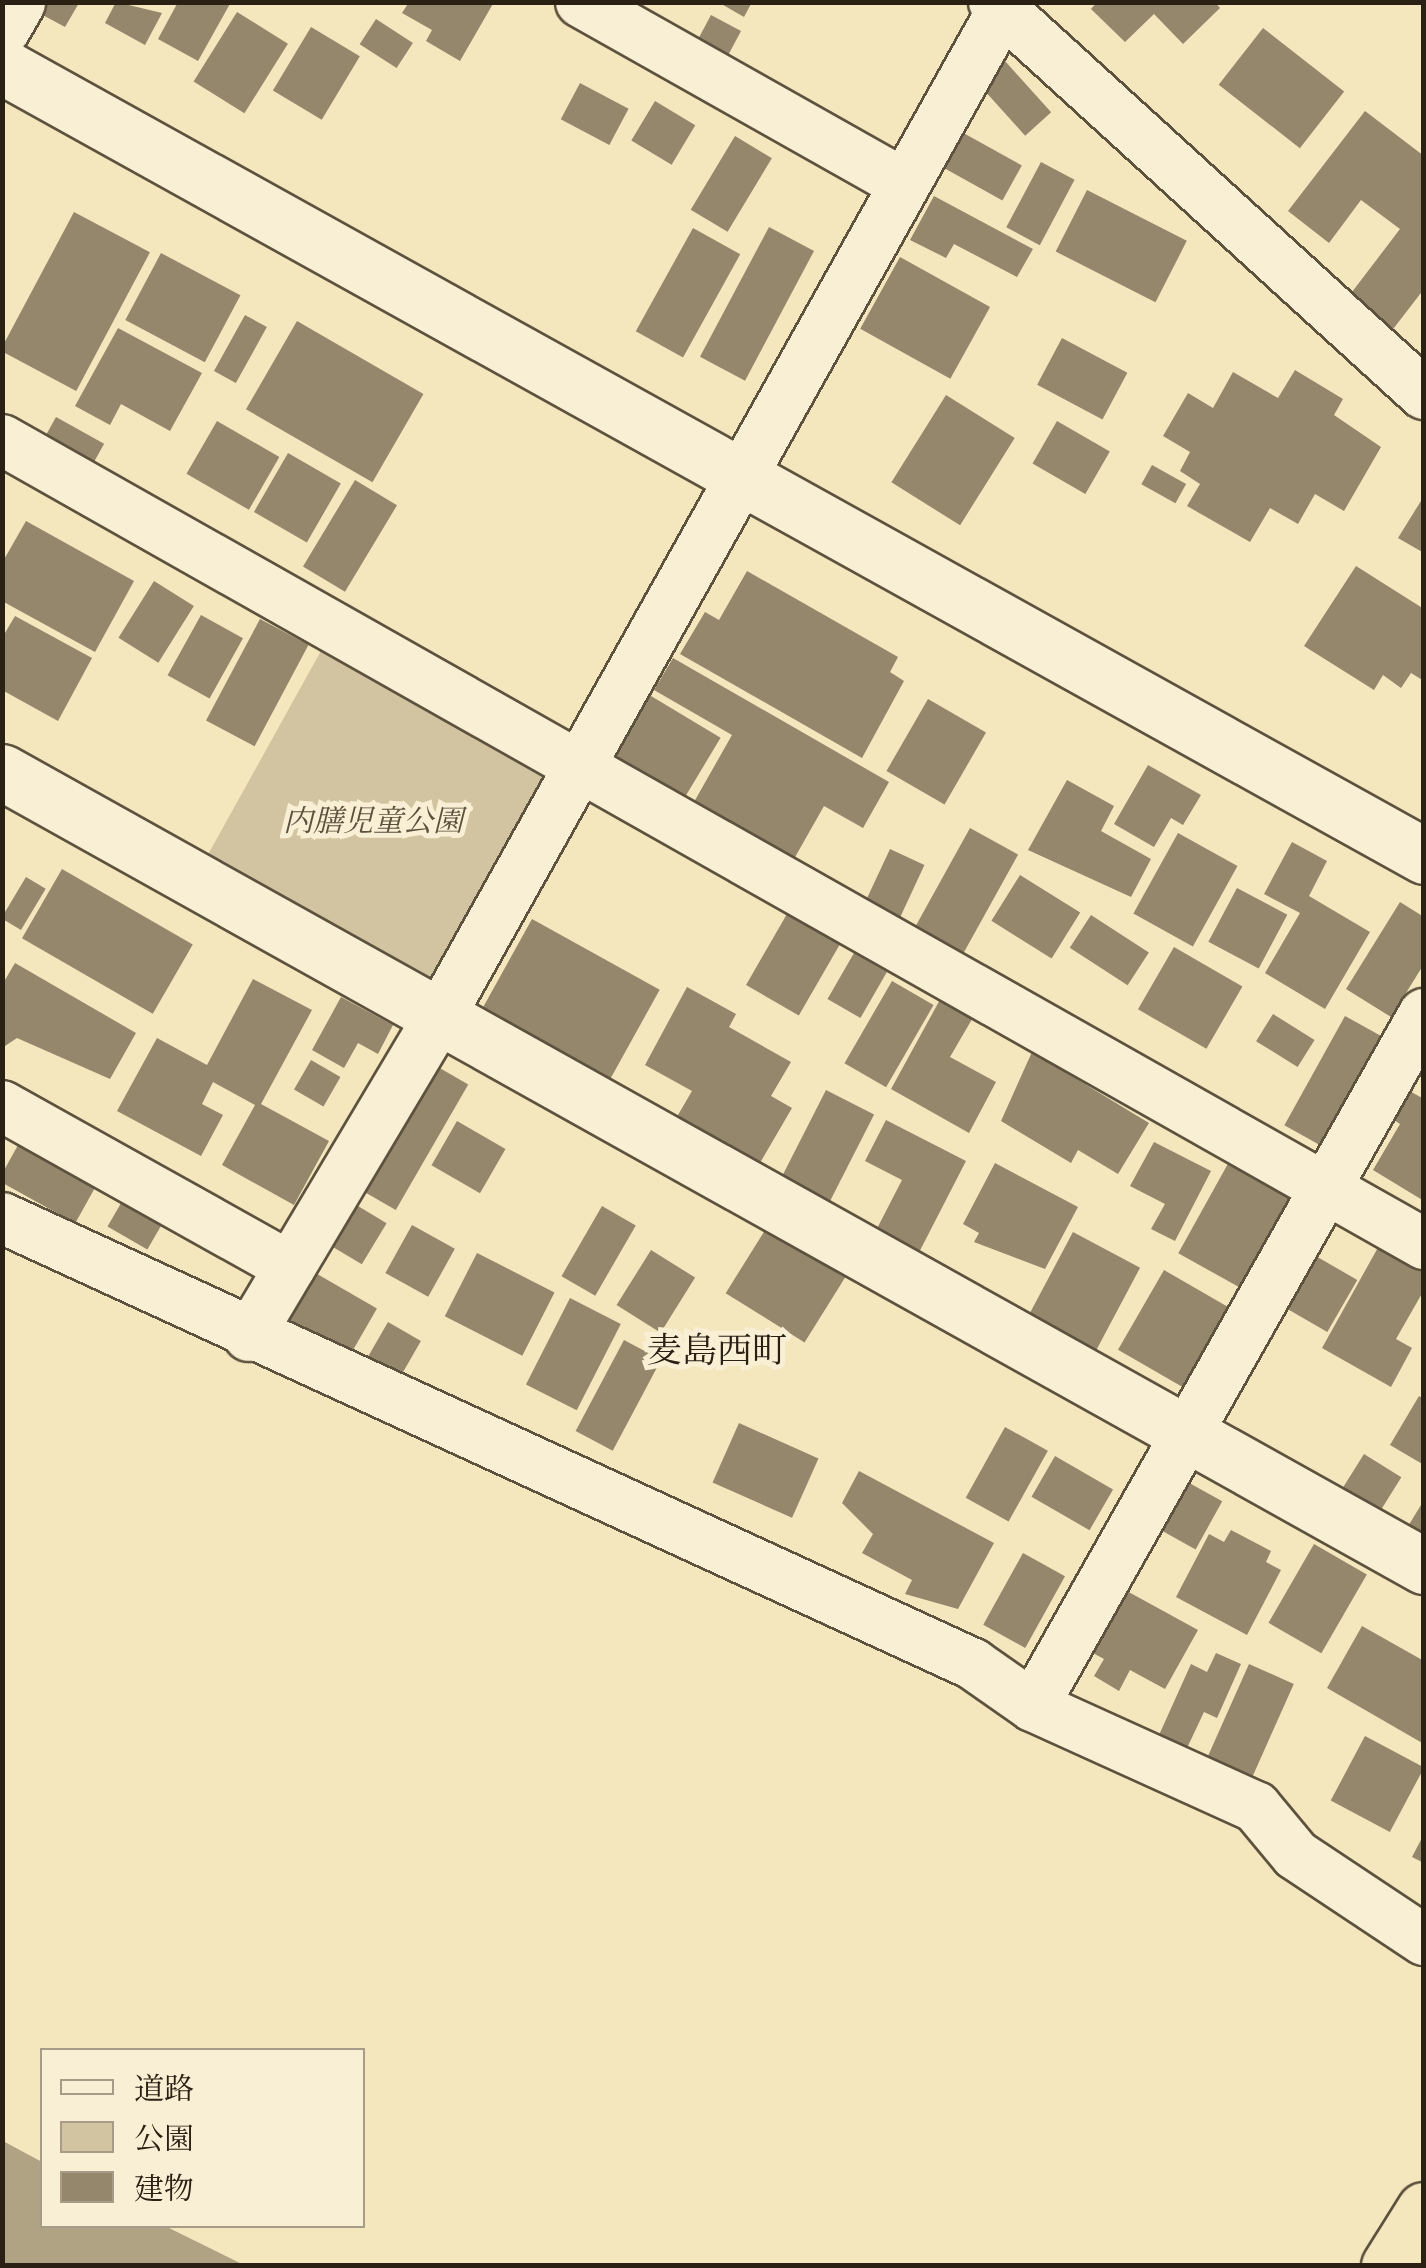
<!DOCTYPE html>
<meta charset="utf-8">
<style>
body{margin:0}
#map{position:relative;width:1426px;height:2268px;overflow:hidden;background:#f4e6bd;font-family:"IM FELL English","Noto Serif JP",serif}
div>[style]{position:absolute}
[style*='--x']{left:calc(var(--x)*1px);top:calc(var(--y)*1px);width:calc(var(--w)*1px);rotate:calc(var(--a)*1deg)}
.green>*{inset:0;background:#d2c4a0;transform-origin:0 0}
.water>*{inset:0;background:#b0a384}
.building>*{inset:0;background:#94876c;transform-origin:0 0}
.roads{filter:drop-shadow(2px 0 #5d523e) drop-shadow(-2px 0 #5d523e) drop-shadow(0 2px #5d523e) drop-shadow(0 -2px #5d523e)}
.street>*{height:50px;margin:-25px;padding:0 25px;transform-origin:25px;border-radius:25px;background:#f8efd4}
.secondary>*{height:55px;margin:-27.5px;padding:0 27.5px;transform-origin:27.5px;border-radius:27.5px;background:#f8efd4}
.highway>*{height:55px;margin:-27.5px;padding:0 27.5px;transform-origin:27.5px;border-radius:27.5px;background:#f4e6bd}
span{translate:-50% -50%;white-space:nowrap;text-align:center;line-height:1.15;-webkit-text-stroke:10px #f8efd4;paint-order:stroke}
.park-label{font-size:30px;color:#5d513e;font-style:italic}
.quarter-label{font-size:35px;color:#2b2014}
.frame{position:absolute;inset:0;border:5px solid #2b2014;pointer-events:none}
.legend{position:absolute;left:40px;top:2048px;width:325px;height:180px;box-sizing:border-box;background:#f8efd4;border:2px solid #a69c87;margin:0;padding:12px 18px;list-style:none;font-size:30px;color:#2b2014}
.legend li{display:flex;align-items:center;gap:20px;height:50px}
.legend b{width:50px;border:2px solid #a69c87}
</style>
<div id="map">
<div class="green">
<i style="left:322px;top:649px;width:257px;height:259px;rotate:29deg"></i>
</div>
<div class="water">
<i style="clip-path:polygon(3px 2141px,42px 2162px,42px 2226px,165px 2226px,244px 2265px,3px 2265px)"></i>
</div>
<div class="building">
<i style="clip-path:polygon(116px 2px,162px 13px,145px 45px,105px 23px)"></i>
<i style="clip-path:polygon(178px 2px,231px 2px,198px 61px,158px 39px)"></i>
<i style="clip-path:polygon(409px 2px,494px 2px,460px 61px,426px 41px,432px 30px,402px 13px)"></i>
<i style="clip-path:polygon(718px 2px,752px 2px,744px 17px)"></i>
<i style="clip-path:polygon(1097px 2px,1215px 2px,1220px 8px,1183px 44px,1154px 14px,1125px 42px,1091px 9px)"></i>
<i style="clip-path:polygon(45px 3px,79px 3px,65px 27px,39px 13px)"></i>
<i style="left:237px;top:12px;width:60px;height:82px;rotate:32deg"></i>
<i style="left:711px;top:15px;width:34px;height:44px;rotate:28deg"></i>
<i style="left:376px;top:19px;width:44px;height:30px;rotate:33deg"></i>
<i style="left:311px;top:27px;width:57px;height:74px;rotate:31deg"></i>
<i style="left:1263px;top:28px;width:103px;height:72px;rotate:38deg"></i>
<i style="left:1005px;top:61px;width:69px;height:35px;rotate:48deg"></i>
<i style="left:580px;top:83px;width:55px;height:41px;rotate:28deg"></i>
<i style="left:655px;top:101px;width:47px;height:46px;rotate:31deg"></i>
<i style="clip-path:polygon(1365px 111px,1424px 156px,1424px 289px,1380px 346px,1336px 313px,1400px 229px,1361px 200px,1329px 243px,1288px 211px)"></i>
<i style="left:958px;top:130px;width:73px;height:40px;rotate:29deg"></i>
<i style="left:735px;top:136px;width:43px;height:86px;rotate:31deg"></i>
<i style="left:1041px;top:162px;width:38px;height:74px;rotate:28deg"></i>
<i style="left:1087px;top:190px;width:112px;height:69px;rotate:27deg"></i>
<i style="clip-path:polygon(934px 196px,1033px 249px,1017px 277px,954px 244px,946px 258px,910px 240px)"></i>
<i style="left:74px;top:212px;width:86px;height:157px;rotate:28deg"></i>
<i style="left:769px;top:227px;width:51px;height:147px;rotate:28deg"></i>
<i style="left:693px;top:228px;width:54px;height:118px;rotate:29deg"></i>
<i style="left:161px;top:253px;width:90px;height:76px;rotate:28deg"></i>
<i style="left:900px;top:257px;width:103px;height:82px;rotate:29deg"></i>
<i style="left:245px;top:315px;width:25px;height:64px;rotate:29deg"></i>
<i style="left:297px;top:321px;width:146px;height:102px;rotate:30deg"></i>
<i style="clip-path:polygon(118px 328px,202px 373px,170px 431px,121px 404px,110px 425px,75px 406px)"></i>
<i style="left:1062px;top:338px;width:74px;height:53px;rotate:28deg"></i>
<i style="clip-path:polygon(1295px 370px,1343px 399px,1334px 415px,1381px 447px,1344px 511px,1315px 494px,1298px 524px,1270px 508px,1250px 542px,1187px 506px,1200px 484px,1180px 471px,1190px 452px,1163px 436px,1188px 393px,1213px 408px,1233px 372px,1278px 398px)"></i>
<i style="left:946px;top:395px;width:81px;height:103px;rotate:32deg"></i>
<i style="left:56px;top:417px;width:55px;height:36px;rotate:29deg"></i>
<i style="left:217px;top:421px;width:72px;height:61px;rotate:30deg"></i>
<i style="left:1057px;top:421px;width:61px;height:49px;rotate:30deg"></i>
<i style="left:288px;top:453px;width:61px;height:68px;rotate:30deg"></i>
<i style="left:1152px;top:465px;width:39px;height:22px;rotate:29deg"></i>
<i style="left:355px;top:480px;width:49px;height:101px;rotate:31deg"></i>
<i style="clip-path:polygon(1424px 496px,1424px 553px,1398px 538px)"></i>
<i style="clip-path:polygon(26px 521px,134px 581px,95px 652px,2px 601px,2px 563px)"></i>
<i style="clip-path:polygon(1356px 566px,1424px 609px,1424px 681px,1411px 673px,1401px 688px,1383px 675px,1374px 690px,1304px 646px)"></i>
<i style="clip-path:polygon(747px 571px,898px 657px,890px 672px,904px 681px,862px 758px,680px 654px,705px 612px,719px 620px)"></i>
<i style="left:154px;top:581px;width:47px;height:67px;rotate:32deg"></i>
<i style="left:201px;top:615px;width:48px;height:69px;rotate:29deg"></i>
<i style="clip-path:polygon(15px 616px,92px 658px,58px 721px,2px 690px,2px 638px)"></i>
<i style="left:260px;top:619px;width:55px;height:115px;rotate:28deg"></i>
<i style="clip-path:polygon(673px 658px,889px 782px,863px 828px,824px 806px,790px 866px,690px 809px,732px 735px,654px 690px)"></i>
<i style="left:646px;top:693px;width:87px;height:76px;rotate:31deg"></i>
<i style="left:928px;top:699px;width:67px;height:83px;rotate:30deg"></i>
<i style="clip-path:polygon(1148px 765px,1201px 795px,1183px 825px,1171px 818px,1154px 847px,1114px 824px)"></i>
<i style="clip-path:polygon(1067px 780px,1114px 806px,1101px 831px,1151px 859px,1131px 897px,1028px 850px)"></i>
<i style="left:970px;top:828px;width:55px;height:120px;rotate:29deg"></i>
<i style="left:1178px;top:833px;width:68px;height:92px;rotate:29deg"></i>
<i style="clip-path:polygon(1292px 842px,1327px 861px,1309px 896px,1370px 932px,1325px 1009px,1265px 973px,1300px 913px,1264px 894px)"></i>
<i style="left:890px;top:849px;width:38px;height:58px;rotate:25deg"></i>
<i style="left:62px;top:869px;width:151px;height:80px;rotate:30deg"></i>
<i style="left:1020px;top:875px;width:71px;height:54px;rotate:32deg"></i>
<i style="left:26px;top:877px;width:23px;height:48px;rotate:31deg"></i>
<i style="left:1237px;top:888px;width:57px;height:61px;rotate:28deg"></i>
<i style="clip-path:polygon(1400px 902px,1424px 917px,1424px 964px,1391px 1017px,1346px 989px)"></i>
<i style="left:791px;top:907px;width:61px;height:90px;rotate:30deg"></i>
<i style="left:1091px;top:915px;width:69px;height:39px;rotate:33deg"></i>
<i style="left:532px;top:919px;width:146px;height:106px;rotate:29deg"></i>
<i style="left:1174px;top:947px;width:79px;height:72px;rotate:30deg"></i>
<i style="left:854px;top:953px;width:38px;height:53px;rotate:30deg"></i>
<i style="clip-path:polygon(15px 963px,136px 1033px,110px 1079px,17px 1038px,2px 1048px,2px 985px)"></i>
<i style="clip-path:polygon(253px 979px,312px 1010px,261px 1104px,329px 1141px,294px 1205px,222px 1165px,255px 1105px,213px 1082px,202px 1104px,223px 1115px,201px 1156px,117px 1111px,157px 1038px,207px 1065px)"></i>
<i style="left:892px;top:981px;width:48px;height:95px;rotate:30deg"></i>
<i style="clip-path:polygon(687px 987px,736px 1014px,729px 1027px,791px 1062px,771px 1096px,792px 1108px,753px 1175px,671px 1127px,692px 1091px,645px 1065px)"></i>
<i style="clip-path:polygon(942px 996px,975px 1014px,950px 1057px,996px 1082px,969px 1133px,891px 1089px)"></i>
<i style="clip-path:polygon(341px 997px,393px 1025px,378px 1054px,358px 1043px,344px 1068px,312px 1050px)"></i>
<i style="left:1273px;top:1014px;width:49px;height:32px;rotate:32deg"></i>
<i style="left:1345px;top:1016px;width:45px;height:125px;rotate:29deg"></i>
<i style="clip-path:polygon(1032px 1052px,1149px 1123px,1118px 1174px,1078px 1150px,1071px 1163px,1001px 1121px)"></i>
<i style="left:311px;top:1060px;width:34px;height:34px;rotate:30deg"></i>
<i style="left:431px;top:1063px;width:43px;height:145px;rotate:30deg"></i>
<i style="clip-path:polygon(1404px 1088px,1424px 1099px,1424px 1201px,1373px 1170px,1400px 1124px,1388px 1116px)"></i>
<i style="left:826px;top:1090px;width:54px;height:111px;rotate:27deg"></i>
<i style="clip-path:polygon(886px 1120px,966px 1161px,911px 1268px,868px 1246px,902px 1180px,865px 1161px)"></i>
<i style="left:457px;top:1121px;width:56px;height:51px;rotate:30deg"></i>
<i style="left:23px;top:1136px;width:88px;height:51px;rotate:29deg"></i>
<i style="clip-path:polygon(1154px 1142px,1211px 1171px,1175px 1241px,1151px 1229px,1165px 1204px,1130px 1186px)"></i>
<i style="left:1235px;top:1151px;width:78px;height:117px;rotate:29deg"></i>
<i style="clip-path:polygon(995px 1163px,1078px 1207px,1045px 1269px,974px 1242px,979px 1233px,963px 1224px)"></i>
<i style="left:124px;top:1198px;width:46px;height:33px;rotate:30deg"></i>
<i style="left:348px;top:1200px;width:45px;height:48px;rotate:31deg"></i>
<i style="left:602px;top:1206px;width:39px;height:81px;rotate:30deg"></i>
<i style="left:412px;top:1225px;width:49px;height:55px;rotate:29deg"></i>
<i style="left:767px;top:1227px;width:93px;height:78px;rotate:32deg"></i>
<i style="left:1073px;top:1232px;width:76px;height:94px;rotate:28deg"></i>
<i style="clip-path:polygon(1385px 1235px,1424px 1256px,1424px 1290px,1396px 1339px,1412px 1348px,1391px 1387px,1322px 1348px)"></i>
<i style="left:651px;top:1250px;width:52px;height:65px;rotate:32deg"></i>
<i style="left:477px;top:1253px;width:87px;height:71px;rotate:27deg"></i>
<i style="left:1314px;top:1255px;width:50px;height:60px;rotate:30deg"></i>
<i style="left:1164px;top:1270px;width:76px;height:92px;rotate:30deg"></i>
<i style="left:312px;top:1271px;width:75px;height:64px;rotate:30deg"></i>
<i style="left:570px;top:1298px;width:57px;height:97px;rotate:27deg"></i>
<i style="left:388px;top:1322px;width:38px;height:53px;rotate:30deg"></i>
<i style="left:624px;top:1340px;width:42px;height:103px;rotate:28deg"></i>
<i style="clip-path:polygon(1419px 1396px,1424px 1399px,1424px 1465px,1390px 1445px)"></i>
<i style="left:739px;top:1423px;width:87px;height:65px;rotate:24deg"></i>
<i style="left:1005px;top:1427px;width:49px;height:81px;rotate:29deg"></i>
<i style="left:1364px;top:1454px;width:44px;height:52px;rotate:32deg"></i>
<i style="left:1055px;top:1456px;width:67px;height:47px;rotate:30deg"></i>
<i style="clip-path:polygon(859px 1471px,994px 1543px,958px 1609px,905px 1594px,912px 1580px,862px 1553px,873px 1534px,842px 1503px)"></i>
<i style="left:1182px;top:1479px;width:46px;height:55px;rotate:29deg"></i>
<i style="clip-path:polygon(1424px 1500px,1424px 1538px,1407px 1528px)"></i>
<i style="clip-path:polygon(1231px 1530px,1271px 1551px,1266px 1562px,1281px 1570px,1247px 1635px,1176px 1597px,1209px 1534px,1224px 1542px)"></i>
<i style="left:1314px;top:1544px;width:61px;height:91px;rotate:30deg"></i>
<i style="left:1023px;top:1553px;width:48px;height:82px;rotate:29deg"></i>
<i style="clip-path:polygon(1125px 1590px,1198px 1630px,1165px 1689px,1130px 1670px,1119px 1691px,1094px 1676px,1104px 1659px,1091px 1652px)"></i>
<i style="clip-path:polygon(1362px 1626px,1424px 1661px,1424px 1744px,1327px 1688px)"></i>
<i style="clip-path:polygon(1216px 1653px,1241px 1664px,1217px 1718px,1204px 1712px,1187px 1748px,1159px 1735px,1191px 1664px,1207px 1672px)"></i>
<i style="left:1249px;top:1664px;width:49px;height:109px;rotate:24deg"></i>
<i style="left:1365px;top:1736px;width:67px;height:73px;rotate:28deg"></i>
<i style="clip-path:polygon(1424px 1834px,1424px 1863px,1412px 1857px)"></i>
</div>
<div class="roads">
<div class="street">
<i style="--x:581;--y:2;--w:369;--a:29.4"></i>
<i style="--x:994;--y:2;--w:582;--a:42.35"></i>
<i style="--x:2;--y:440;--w:1634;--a:29.48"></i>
<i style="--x:2;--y:1106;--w:330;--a:29.2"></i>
<i style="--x:2;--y:1218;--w:1069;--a:24.67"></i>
<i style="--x:973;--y:1664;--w:73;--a:35"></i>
<i style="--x:1033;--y:1706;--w:245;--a:24.4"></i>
<i style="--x:1256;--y:1807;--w:62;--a:50.2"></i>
<i style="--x:1296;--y:1855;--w:154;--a:33.6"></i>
<i style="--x:249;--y:1336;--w:373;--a:-59.2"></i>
<i style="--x:440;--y:1016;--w:1151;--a:-60.79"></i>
<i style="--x:1033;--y:1706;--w:795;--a:-60.53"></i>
</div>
<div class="secondary">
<i style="--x:2;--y:28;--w:30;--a:-60"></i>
<i style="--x:2;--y:66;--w:1627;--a:29.05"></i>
<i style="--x:2;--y:772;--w:1629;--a:29.18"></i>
</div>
<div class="highway">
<i style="--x:1389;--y:2266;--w:66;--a:-58"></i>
</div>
</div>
<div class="park-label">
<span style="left:373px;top:823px">内膳児童公園</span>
</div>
<div class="quarter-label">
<span style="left:717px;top:1353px">麦島西町</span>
</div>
<div class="frame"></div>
<ul class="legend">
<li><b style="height:12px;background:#f8efd4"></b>道路</li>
<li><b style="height:28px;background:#d2c4a0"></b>公園</li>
<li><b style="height:28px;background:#94876c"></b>建物</li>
</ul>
</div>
